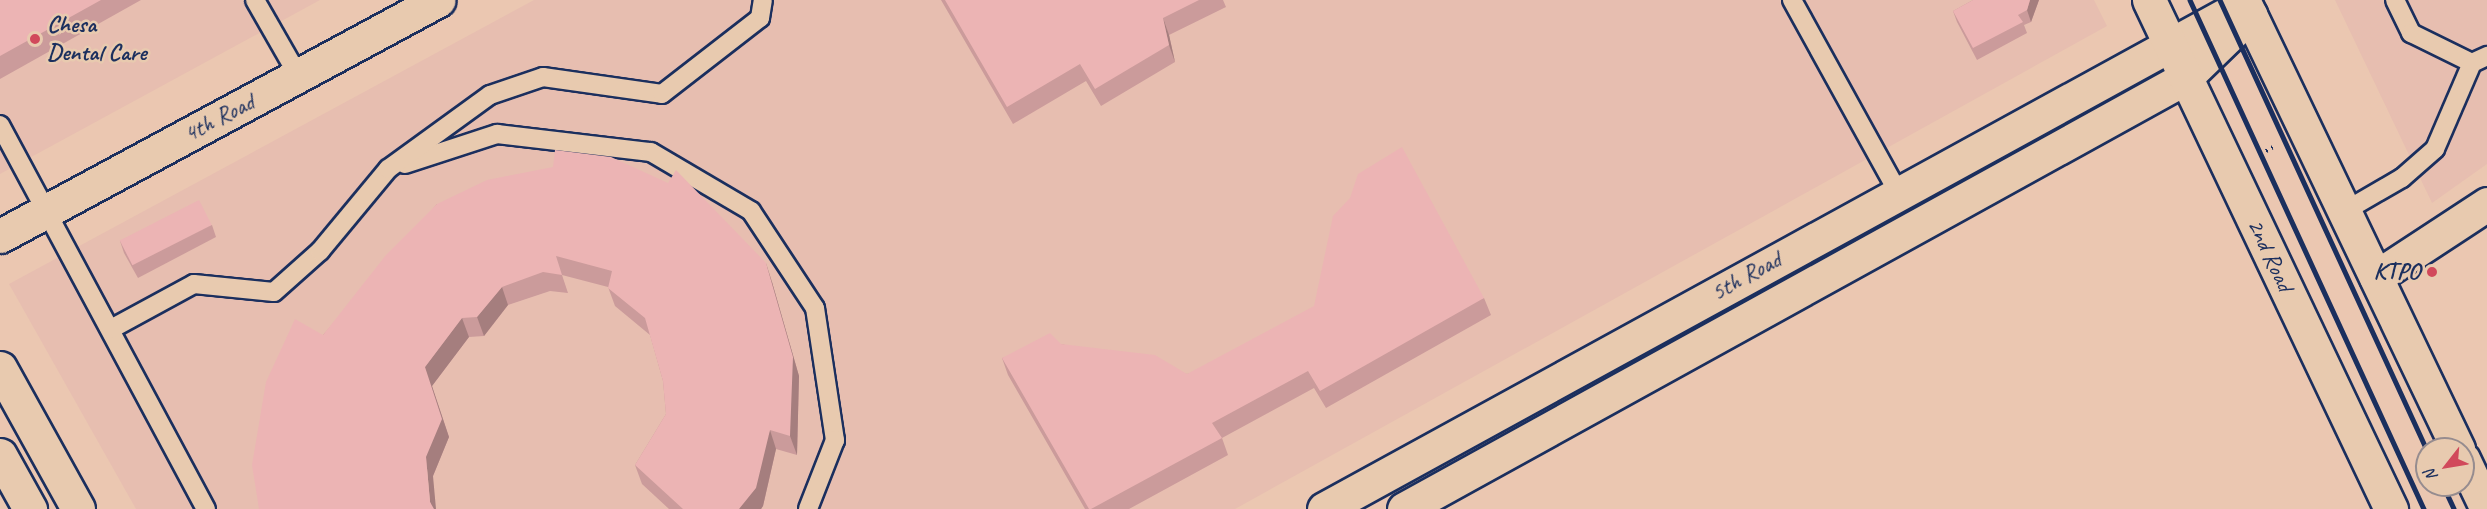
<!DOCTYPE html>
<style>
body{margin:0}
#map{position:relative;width:2487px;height:509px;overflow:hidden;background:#ebc7b1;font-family:Caveat,sans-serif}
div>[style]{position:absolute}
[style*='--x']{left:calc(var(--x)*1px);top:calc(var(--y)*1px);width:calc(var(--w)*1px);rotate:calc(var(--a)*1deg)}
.built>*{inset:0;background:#e7beb0}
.path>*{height:4px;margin-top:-2px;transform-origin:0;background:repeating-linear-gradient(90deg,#1b2f5e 0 1.5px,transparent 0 6px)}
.roads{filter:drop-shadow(2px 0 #1b2f5e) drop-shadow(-2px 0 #1b2f5e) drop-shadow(0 2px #1b2f5e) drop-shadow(0 -2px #1b2f5e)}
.service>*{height:18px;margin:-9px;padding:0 9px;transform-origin:9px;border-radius:9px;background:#e8caaf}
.minor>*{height:33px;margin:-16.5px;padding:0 16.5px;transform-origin:16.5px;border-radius:16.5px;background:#e8caaf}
.tertiary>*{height:33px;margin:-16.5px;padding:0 16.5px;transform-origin:16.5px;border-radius:16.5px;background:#e8caaf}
.secondary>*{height:33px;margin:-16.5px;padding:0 16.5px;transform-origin:16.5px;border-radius:16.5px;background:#e8caaf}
.rail>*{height:4.5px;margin:-2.25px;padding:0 2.25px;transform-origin:2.25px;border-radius:2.25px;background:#1b2f5e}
.wall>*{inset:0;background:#cb9b9b}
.shaded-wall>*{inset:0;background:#a57e7e}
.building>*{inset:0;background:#ecb4b4;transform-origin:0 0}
.dots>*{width:16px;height:16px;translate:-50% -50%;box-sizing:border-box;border:3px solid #e8caaf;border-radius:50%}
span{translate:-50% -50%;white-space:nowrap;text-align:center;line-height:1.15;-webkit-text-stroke:5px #e8caaf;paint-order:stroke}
.poi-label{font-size:24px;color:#1b2f5e;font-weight:700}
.left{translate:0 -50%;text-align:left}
.right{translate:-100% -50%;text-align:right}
.street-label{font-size:24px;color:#1b2f5e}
.north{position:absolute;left:2415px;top:437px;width:60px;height:60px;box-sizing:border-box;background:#e8caaf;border:2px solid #968c8f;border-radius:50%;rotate:239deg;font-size:16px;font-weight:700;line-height:24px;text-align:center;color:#1b2f5e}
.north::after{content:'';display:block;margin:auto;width:21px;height:27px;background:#d1495b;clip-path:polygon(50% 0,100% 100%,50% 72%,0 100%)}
</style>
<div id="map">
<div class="built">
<i style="clip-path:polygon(0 0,320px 0,0 174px)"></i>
<i style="clip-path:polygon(534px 0,2094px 0,2107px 26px,1235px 509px,136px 509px,9px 284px)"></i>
<i style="clip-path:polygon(2335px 0,2487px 0,2487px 164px,2432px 203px)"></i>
</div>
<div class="path">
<i style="--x:2261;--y:154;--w:16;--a:-30"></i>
</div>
<div class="roads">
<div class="service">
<i style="--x:255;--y:0;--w:86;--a:60.2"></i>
<i style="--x:1792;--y:0;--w:219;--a:61.1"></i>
<i style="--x:2395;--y:0;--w:37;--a:64"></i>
<i style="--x:2411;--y:33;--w:68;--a:26.2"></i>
<i style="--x:2472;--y:63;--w:17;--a:-25"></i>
<i style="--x:0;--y:125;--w:436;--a:61.8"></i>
<i style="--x:405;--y:164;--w:97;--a:-18.1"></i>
<i style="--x:497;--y:134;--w:155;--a:6.7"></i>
<i style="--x:651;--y:152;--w:116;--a:30.5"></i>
<i style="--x:751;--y:211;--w:116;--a:56.6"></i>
<i style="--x:815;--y:308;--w:134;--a:81.4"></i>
<i style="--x:835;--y:440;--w:74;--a:111.4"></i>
<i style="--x:2345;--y:211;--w:66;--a:-30.1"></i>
<i style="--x:2402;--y:178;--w:44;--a:-41.3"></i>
<i style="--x:2435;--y:149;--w:94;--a:-66.7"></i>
<i style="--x:111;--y:329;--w:94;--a:-28.5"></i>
<i style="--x:194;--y:284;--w:80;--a:5.7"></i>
<i style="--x:274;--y:292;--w:62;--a:-41.7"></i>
<i style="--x:320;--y:251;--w:107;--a:-50.3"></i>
<i style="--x:388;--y:169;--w:126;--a:-36"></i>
<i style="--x:490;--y:95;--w:56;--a:-18.8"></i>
<i style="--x:543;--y:77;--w:120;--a:8.1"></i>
<i style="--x:662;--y:94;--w:124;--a:-37.8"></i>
<i style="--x:760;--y:18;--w:18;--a:-81"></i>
</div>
<div class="minor">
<i style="--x:0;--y:236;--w:498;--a:-28.3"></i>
</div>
<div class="tertiary">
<i style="--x:2376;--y:277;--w:133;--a:-33.3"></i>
<i style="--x:0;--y:368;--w:161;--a:61"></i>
<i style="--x:0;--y:455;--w:62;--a:60.9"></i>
<i style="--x:1324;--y:509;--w:1050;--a:-28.74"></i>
<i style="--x:1404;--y:509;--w:892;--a:-28.89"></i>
<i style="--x:2185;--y:78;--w:91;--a:-44.1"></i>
</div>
<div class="secondary">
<i style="--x:2149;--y:0;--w:564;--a:64.57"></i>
<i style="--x:2243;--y:0;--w:498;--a:64.4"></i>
<i style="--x:2463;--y:459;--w:55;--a:64.4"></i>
</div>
</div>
<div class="rail">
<i style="--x:2190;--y:0;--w:560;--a:65.31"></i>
<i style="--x:2220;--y:0;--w:495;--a:65.3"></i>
<i style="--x:2443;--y:485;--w:26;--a:65"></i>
</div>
<div class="wall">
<i style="clip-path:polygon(0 0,141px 0,0 79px)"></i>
<i style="clip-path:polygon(941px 0,1223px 0,1226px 7px,1169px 35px,1175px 62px,1101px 106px,1086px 81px,1013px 124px)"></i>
<i style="clip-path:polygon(1973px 0,2039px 0,2031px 22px,2024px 25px,2027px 33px,1977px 60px,1957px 22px,1953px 11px)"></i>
<i style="clip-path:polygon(437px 204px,772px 282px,799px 376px,797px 455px,776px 449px,763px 506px,761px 509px,669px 509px,642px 484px,635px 465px,666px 414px,663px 381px,650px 335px,615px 306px,608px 287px,562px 275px,568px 293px,550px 291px,508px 305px,484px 336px,469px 337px,432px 386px,449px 437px,433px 476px,323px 335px)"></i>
<i style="clip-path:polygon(212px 225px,216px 237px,138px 278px,124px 253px,120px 241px)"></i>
<i style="clip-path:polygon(1484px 298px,1491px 315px,1326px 408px,1314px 388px,1222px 438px,1228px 455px,1129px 509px,1085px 509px,1008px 375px,1002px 358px,1061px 344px,1187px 374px)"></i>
</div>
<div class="shaded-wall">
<i style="clip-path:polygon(2030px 0,2039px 0,2031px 22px,2027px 10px)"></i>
<i style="clip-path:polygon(1163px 18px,1169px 35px,1175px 62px,1169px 45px)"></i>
<i style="clip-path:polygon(766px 263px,772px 282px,799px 376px,797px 455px,790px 436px)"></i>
<i style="clip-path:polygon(502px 287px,508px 305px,484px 336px,477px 317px)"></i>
<i style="clip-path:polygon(462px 318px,469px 337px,432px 386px,449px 437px,433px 476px,436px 509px,432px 509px,430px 502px,426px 457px,425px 367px)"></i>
<i style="clip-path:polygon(770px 430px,776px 449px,763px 506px,761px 509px,739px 509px)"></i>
</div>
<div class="building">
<i style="clip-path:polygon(0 0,101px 0,0 56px)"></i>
<i style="clip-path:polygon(945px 0,1199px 0,1163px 18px,1169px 45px,1095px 89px,1080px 64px,1007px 107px)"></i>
<i style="clip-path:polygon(1973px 0,2030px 0,2027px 10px,2018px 15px,2023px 22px,1973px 48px,1953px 11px)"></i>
<i style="clip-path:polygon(1402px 147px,1484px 298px,1320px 391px,1308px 371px,1212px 423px,1222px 438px,1091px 509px,1089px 509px,1002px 358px,1050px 333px,1061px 344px,1155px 355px,1187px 374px,1314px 306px,1333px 216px,1350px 198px,1358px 174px)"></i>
<i style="clip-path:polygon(555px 150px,611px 157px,668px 183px,676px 170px,766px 263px,793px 357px,790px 436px,770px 430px,756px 488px,739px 509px,683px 509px,635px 465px,666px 414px,663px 381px,645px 318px,608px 288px,612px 271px,556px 256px,562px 275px,543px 272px,502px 287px,477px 317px,462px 318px,425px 367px,442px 419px,426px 457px,430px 502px,434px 509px,259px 509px,252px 465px,266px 382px,295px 319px,323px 335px,386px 255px,437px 204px,487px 180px,553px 167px)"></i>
<i style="left:199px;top:200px;width:28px;height:89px;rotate:63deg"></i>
</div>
<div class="dots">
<i style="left:35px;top:39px;background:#d1495b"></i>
<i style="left:2432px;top:272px;background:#d1495b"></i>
</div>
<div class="poi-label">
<span class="left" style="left:47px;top:39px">Chesa<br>Dental Care</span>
<span class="right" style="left:2420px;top:272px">KTPO</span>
</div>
<div class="street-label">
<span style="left:219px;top:118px;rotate:-28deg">4th Road</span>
<span style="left:2270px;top:255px;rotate:65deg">2nd Road</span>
<span style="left:1746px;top:276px;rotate:-29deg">5th Road</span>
</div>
<div class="north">N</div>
</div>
